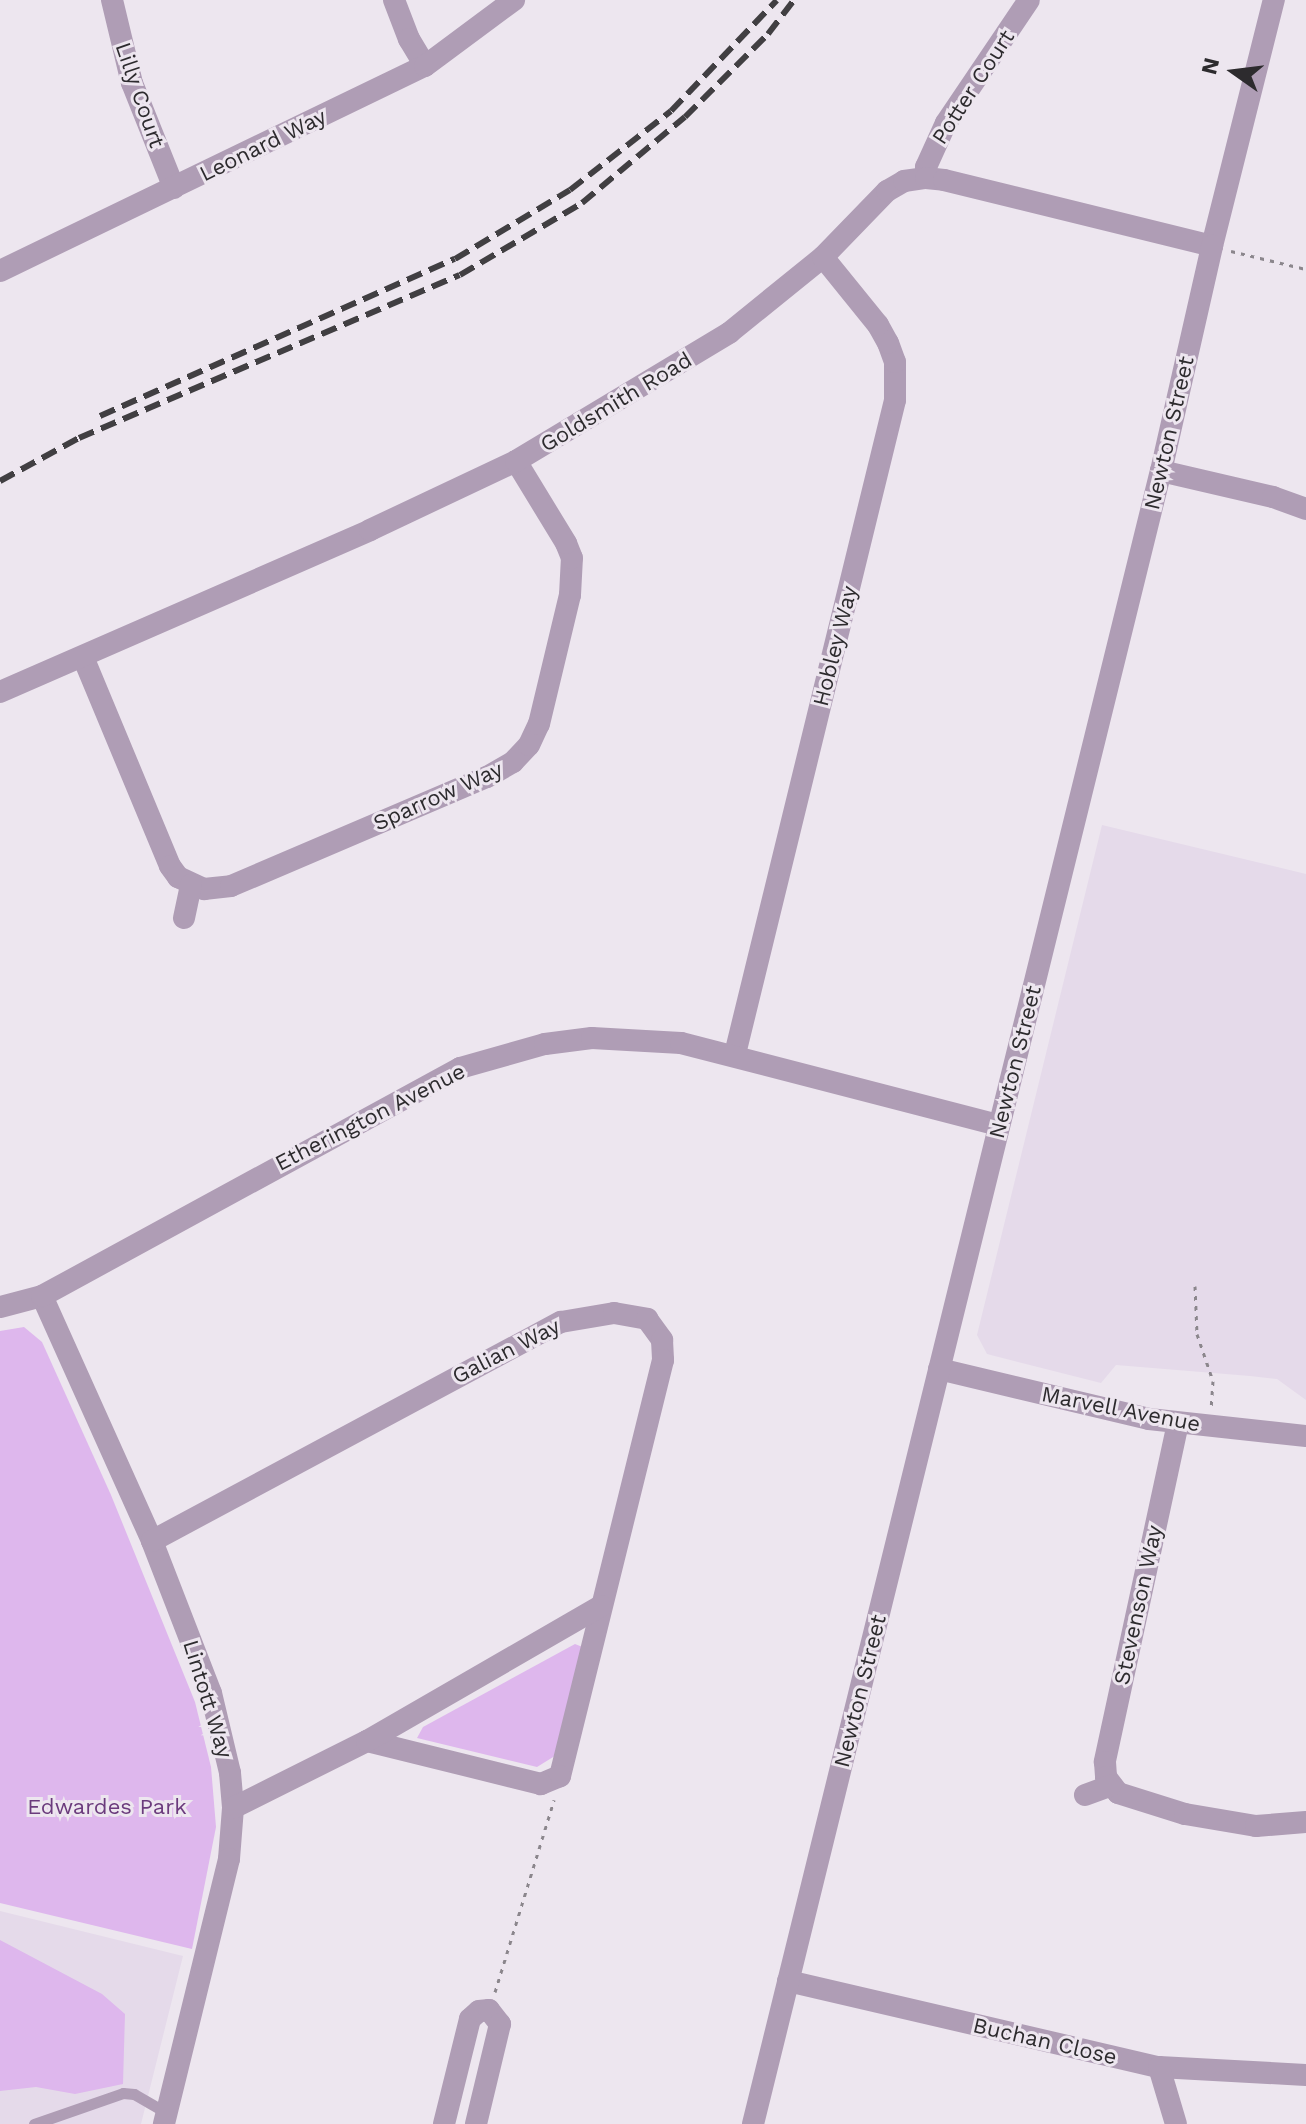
<!DOCTYPE html>
<style>
body{margin:0}
#map{position:relative;width:1306px;height:2124px;overflow:hidden;background:#ede6ef;font-family:"Work Sans",sans-serif}
div>[style]{position:absolute}
[style*='--x']{left:calc(var(--x)*1px);top:calc(var(--y)*1px);width:calc(var(--w)*1px);rotate:calc(var(--a)*1deg)}
.built>*{inset:0;background:#e5daea}
.green>*{inset:0;background:#deb7ed}
.path>*{height:3px;margin-top:-1.5px;transform-origin:0;background:repeating-linear-gradient(90deg,#8b868c 0 4px,transparent 0 10px)}
.service>*{height:11px;margin:-5.5px;padding:0 5.5px;transform-origin:5.5px;border-radius:5.5px;background:#af9db5}
.minor>*{height:22px;margin:-11px;padding:0 11px;transform-origin:11px;border-radius:11px;background:#af9db5}
.tertiary>*{height:22px;margin:-11px;padding:0 11px;transform-origin:11px;border-radius:11px;background:#af9db5}
.rail>*{height:6px;margin-top:-3px;transform-origin:0;background:repeating-linear-gradient(90deg,#413f42 0 16px,transparent 0 24px)}
span{translate:-50% -50%;white-space:nowrap;text-align:center;line-height:1.15;-webkit-text-stroke:6px #ede6ef;paint-order:stroke}
.street-label{font-size:22px;color:#2d2b2e}
.park-label{font-size:22px;color:#6b3b7d}
.north{position:absolute;left:1194px;top:32px;width:80px;height:80px;-webkit-text-stroke:6px #ede6ef;paint-order:stroke;rotate:284deg;font-size:22px;font-weight:700;line-height:32px;text-align:center;color:#2d2b2e}
.north::after{content:'';display:block;margin:auto;width:28px;height:36px;background:#2d2b2e;clip-path:polygon(50% 0,100% 100%,50% 72%,0 100%)}
</style>
<div id="map">
<div class="built">
<i style="clip-path:polygon(1102px 825px,1306px 874px,1306px 1400px,1277px 1379px,1250px 1376px,1116px 1365px,1101px 1383px,987px 1354px,977px 1335px)"></i>
<i style="clip-path:polygon(0 1911px,183px 1956px,141px 2124px,0 2124px)"></i>
</div>
<div class="green">
<i style="clip-path:polygon(24px 1327px,42px 1342px,111px 1495px,195px 1702px,211px 1767px,216px 1827px,192px 1949px,0 1903px,0 1331px)"></i>
<i style="clip-path:polygon(575px 1644px,585px 1648px,558px 1754px,537px 1767px,417px 1738px,423px 1727px)"></i>
<i style="clip-path:polygon(0 1940px,102px 1994px,125px 2014px,123px 2084px,75px 2094px,36px 2087px,0 2091px)"></i>
</div>
<div class="path">
<i style="--x:1231;--y:251;--w:77;--a:13.5"></i>
<i style="--x:1195;--y:1286;--w:48;--a:87.6"></i>
<i style="--x:1197;--y:1334;--w:50;--a:71.2"></i>
<i style="--x:1213;--y:1381;--w:26;--a:94"></i>
<i style="--x:495;--y:1992;--w:201;--a:-72.9"></i>
</div>
<div class="service">
<i style="--x:34;--y:2124;--w:94;--a:-19.2"></i>
<i style="--x:123;--y:2093;--w:11;--a:5"></i>
<i style="--x:134;--y:2094;--w:38;--a:30"></i>
</div>
<div class="minor">
<i style="--x:112;--y:0;--w:85;--a:76.5"></i>
<i style="--x:132;--y:83;--w:113;--a:68.2"></i>
<i style="--x:394;--y:0;--w:42;--a:69"></i>
<i style="--x:409;--y:39;--w:31;--a:59"></i>
<i style="--x:926;--y:178;--w:11;--a:-90"></i>
<i style="--x:926;--y:167;--w:48;--a:-65.6"></i>
<i style="--x:946;--y:123;--w:148;--a:-56"></i>
<i style="--x:0;--y:271;--w:472;--a:-25.8"></i>
<i style="--x:425;--y:66;--w:111;--a:-36.6"></i>
<i style="--x:1161;--y:471;--w:115;--a:13.1"></i>
<i style="--x:1273;--y:497;--w:35;--a:20"></i>
<i style="--x:83;--y:657;--w:226;--a:67.4"></i>
<i style="--x:170;--y:866;--w:14;--a:54"></i>
<i style="--x:178;--y:877;--w:29;--a:25"></i>
<i style="--x:204;--y:889;--w:27;--a:-6"></i>
<i style="--x:231;--y:886;--w:278;--a:-23.1"></i>
<i style="--x:487;--y:777;--w:30;--a:-30"></i>
<i style="--x:513;--y:762;--w:23;--a:-47"></i>
<i style="--x:529;--y:745;--w:23;--a:-65"></i>
<i style="--x:539;--y:724;--w:133;--a:-76.5"></i>
<i style="--x:570;--y:595;--w:37;--a:-87"></i>
<i style="--x:572;--y:558;--w:16;--a:-112"></i>
<i style="--x:566;--y:543;--w:96;--a:-121.4"></i>
<i style="--x:0;--y:692;--w:404;--a:-23.6"></i>
<i style="--x:370;--y:530;--w:161;--a:-25.3"></i>
<i style="--x:516;--y:461;--w:249;--a:-31"></i>
<i style="--x:729;--y:333;--w:121;--a:-39"></i>
<i style="--x:823;--y:257;--w:92;--a:-45.9"></i>
<i style="--x:887;--y:191;--w:20;--a:-30"></i>
<i style="--x:904;--y:181;--w:22;--a:-8"></i>
<i style="--x:926;--y:178;--w:18;--a:6"></i>
<i style="--x:944;--y:180;--w:276;--a:13.8"></i>
<i style="--x:1212;--y:246;--w:254;--a:-75.9"></i>
<i style="--x:184;--y:918;--w:34;--a:-78"></i>
<i style="--x:735;--y:1054;--w:673;--a:-76.25"></i>
<i style="--x:895;--y:400;--w:38;--a:-90"></i>
<i style="--x:895;--y:362;--w:20;--a:-110"></i>
<i style="--x:888;--y:343;--w:21;--a:-119"></i>
<i style="--x:878;--y:325;--w:87;--a:-129"></i>
<i style="--x:42;--y:1296;--w:269;--a:65.8"></i>
<i style="--x:152;--y:1541;--w:163;--a:68.8"></i>
<i style="--x:211;--y:1693;--w:82;--a:76.6"></i>
<i style="--x:230;--y:1773;--w:35;--a:85"></i>
<i style="--x:233;--y:1808;--w:51;--a:94.5"></i>
<i style="--x:229;--y:1859;--w:273;--a:103.8"></i>
<i style="--x:0;--y:1307;--w:43;--a:-14.7"></i>
<i style="--x:42;--y:1296;--w:476;--a:-28.6"></i>
<i style="--x:460;--y:1068;--w:88;--a:-15.8"></i>
<i style="--x:545;--y:1044;--w:47;--a:-7.3"></i>
<i style="--x:592;--y:1038;--w:89;--a:3.2"></i>
<i style="--x:681;--y:1043;--w:328;--a:14.5"></i>
<i style="--x:1178;--y:1423;--w:347;--a:102.2"></i>
<i style="--x:1105;--y:1762;--w:15;--a:86"></i>
<i style="--x:1106;--y:1777;--w:20;--a:53"></i>
<i style="--x:1118;--y:1793;--w:70;--a:17.4"></i>
<i style="--x:1185;--y:1814;--w:72;--a:9.6"></i>
<i style="--x:1256;--y:1826;--w:50;--a:-4.6"></i>
<i style="--x:152;--y:1541;--w:464;--a:-28.2"></i>
<i style="--x:561;--y:1322;--w:54;--a:-9.6"></i>
<i style="--x:614;--y:1313;--w:34;--a:10"></i>
<i style="--x:647;--y:1319;--w:26;--a:54"></i>
<i style="--x:662;--y:1340;--w:20;--a:87"></i>
<i style="--x:663;--y:1360;--w:429;--a:103.9"></i>
<i style="--x:560;--y:1776;--w:21;--a:157"></i>
<i style="--x:541;--y:1784;--w:179;--a:-166.1"></i>
<i style="--x:1085;--y:1795;--w:27;--a:-20"></i>
<i style="--x:233;--y:1808;--w:150;--a:-26.6"></i>
<i style="--x:367;--y:1741;--w:270;--a:-30"></i>
<i style="--x:788;--y:1981;--w:381;--a:13.1"></i>
<i style="--x:1159;--y:2067;--w:147;--a:3.1"></i>
<i style="--x:1159;--y:2067;--w:59;--a:73.4"></i>
<i style="--x:444;--y:2124;--w:108;--a:-76.1"></i>
<i style="--x:470;--y:2019;--w:12;--a:-42"></i>
<i style="--x:479;--y:2011;--w:10;--a:-6"></i>
<i style="--x:489;--y:2010;--w:18;--a:52"></i>
<i style="--x:500;--y:2024;--w:103;--a:103.5"></i>
</div>
<div class="tertiary">
<i style="--x:939;--y:1369;--w:216;--a:13.4"></i>
<i style="--x:1149;--y:1419;--w:158;--a:6.2"></i>
<i style="--x:753;--y:2124;--w:1703;--a:-76.14"></i>
<i style="--x:1161;--y:471;--w:231;--a:-77.2"></i>
</div>
<div class="rail">
<i style="--x:100;--y:416;--w:388;--a:-23.9"></i>
<i style="--x:455;--y:259;--w:134;--a:-31"></i>
<i style="--x:570;--y:190;--w:128;--a:-38"></i>
<i style="--x:671;--y:111;--w:153;--a:-46.3"></i>
<i style="--x:0;--y:481;--w:90;--a:-28.6"></i>
<i style="--x:79;--y:438;--w:414;--a:-23.2"></i>
<i style="--x:460;--y:275;--w:142;--a:-30.5"></i>
<i style="--x:582;--y:203;--w:134;--a:-39.9"></i>
<i style="--x:685;--y:117;--w:117;--a:-45"></i>
<i style="--x:768;--y:34;--w:43;--a:-52.6"></i>
</div>
<div class="street-label">
<span style="left:973px;top:87px;rotate:-57deg">Potter Court</span>
<span style="left:140px;top:95px;rotate:71deg">Lilly Court</span>
<span style="left:263px;top:145px;rotate:-26deg">Leonard Way</span>
<span style="left:616px;top:402px;rotate:-31deg">Goldsmith Road</span>
<span style="left:1169px;top:433px;rotate:-77deg">Newton Street</span>
<span style="left:835px;top:646px;rotate:-76deg">Hobley Way</span>
<span style="left:438px;top:796px;rotate:-24deg">Sparrow Way</span>
<span style="left:1015px;top:1062px;rotate:-76deg">Newton Street</span>
<span style="left:370px;top:1117px;rotate:-27deg">Etherington Avenue</span>
<span style="left:506px;top:1351px;rotate:-27deg">Galian Way</span>
<span style="left:1121px;top:1409px;rotate:11deg">Marvell Avenue</span>
<span style="left:1138px;top:1605px;rotate:-78deg">Stevenson Way</span>
<span style="left:860px;top:1691px;rotate:-76deg">Newton Street</span>
<span style="left:208px;top:1699px;rotate:73deg">Lintott Way</span>
<span style="left:1045px;top:2041px;rotate:13deg">Buchan Close</span>
</div>
<div class="park-label">
<span style="left:107px;top:1807px">Edwardes Park</span>
</div>
<div class="north">N</div>
</div>
